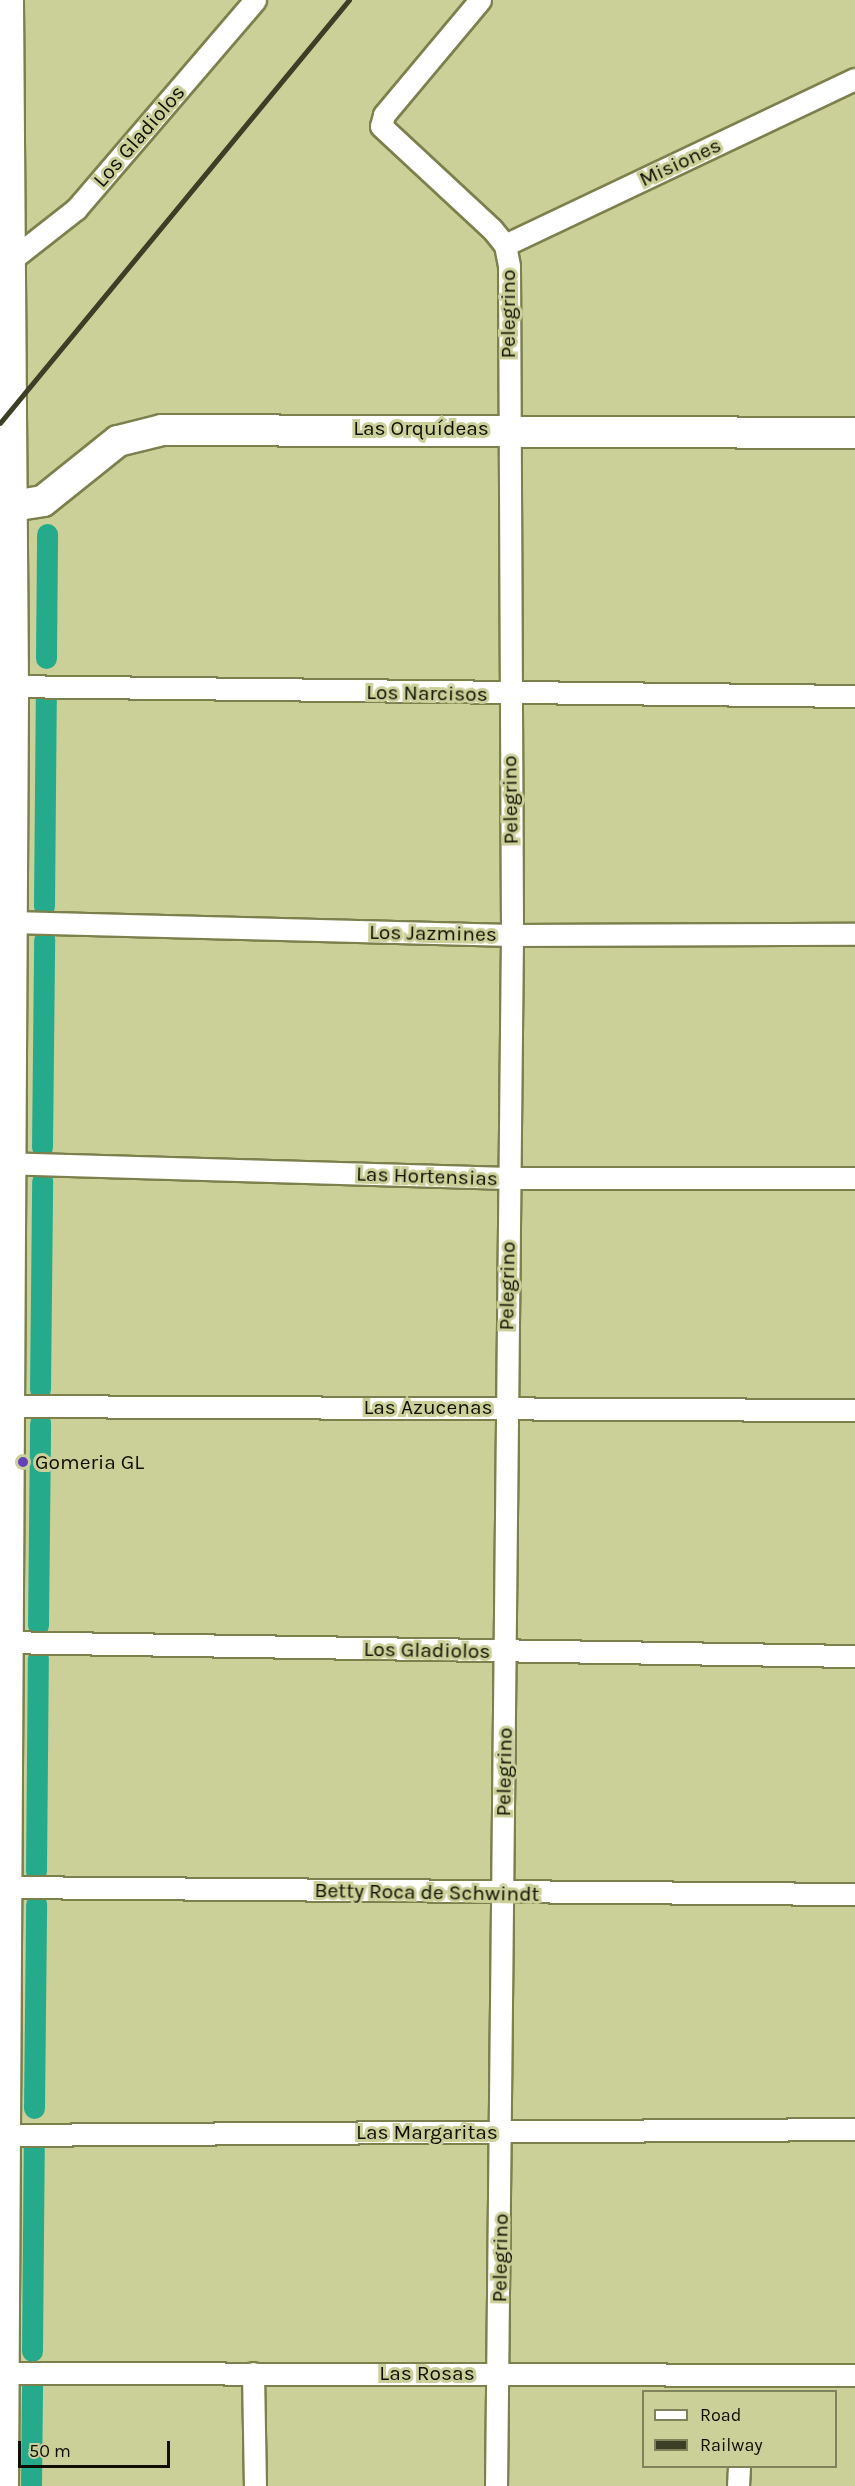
<!DOCTYPE html>
<meta charset="utf-8">
<style>
body{margin:0}
#map{position:relative;width:855px;height:2486px;overflow:hidden;background:#cbd099;font-family:Karla,sans-serif}
div>[style]{position:absolute}
[style*='--x']{left:calc(var(--x)*1px);top:calc(var(--y)*1px);width:calc(var(--w)*1px);rotate:calc(var(--a)*1deg)}
.canal>*{height:21px;margin:-10.5px;padding:0 10.5px;transform-origin:10.5px;border-radius:10.5px;background:#25ab8c}
.roads{filter:drop-shadow(2px 0 #7c804c) drop-shadow(-2px 0 #7c804c) drop-shadow(0 2px #7c804c) drop-shadow(0 -2px #7c804c)}
.street>*{height:21px;margin:-10.5px;padding:0 10.5px;transform-origin:10.5px;border-radius:10.5px;background:#fff}
.secondary>*{height:30px;margin:-15px;padding:0 15px;transform-origin:15px;border-radius:15px;background:#fff}
.rail>*{height:4.5px;margin:-2.25px;padding:0 2.25px;transform-origin:2.25px;border-radius:2.25px;background:#3c3e25}
.dots>*{width:16px;height:16px;translate:-50% -50%;box-sizing:border-box;border:3px solid #cbd099;border-radius:50%}
span{translate:-50% -50%;white-space:nowrap;text-align:center;line-height:1.15;-webkit-text-stroke:6px #cbd099;paint-order:stroke}
.street-label{font-size:21px;color:#0e0f00}
.poi-label{font-size:21px;color:#0e0f00}
.left{translate:0 -50%;text-align:left}
.legend{position:absolute;left:642px;top:2390px;width:195px;height:78px;box-sizing:border-box;background:#cbd099;border:2px solid #7f835c;margin:0;padding:8px 10px;list-style:none;font-size:18px;color:#0e0f00}
.legend li{display:flex;align-items:center;gap:12px;height:30px}
.legend b{width:30px;border:2px solid #7f835c}
.scale{position:absolute;left:18px;top:2441px;width:152px;height:27px;box-sizing:border-box;border:3px solid #0e0f00;border-top:0;padding-left:8px;font-size:18px;line-height:21px;white-space:nowrap;color:#0e0f00;-webkit-text-stroke:4px #cbd099;paint-order:stroke}
</style>
<div id="map">
<div class="canal">
<i style="--x:46;--y:658;--w:124;--a:-89.5"></i>
<i style="--x:44;--y:906;--w:214;--a:-89.5"></i>
<i style="--x:42;--y:1147;--w:208;--a:-89.4"></i>
<i style="--x:40;--y:1389;--w:208;--a:-89.4"></i>
<i style="--x:38;--y:1625;--w:202;--a:-89.4"></i>
<i style="--x:36;--y:1871;--w:213;--a:-89.5"></i>
<i style="--x:34;--y:2108;--w:204;--a:-89.4"></i>
<i style="--x:32;--y:2351;--w:209;--a:-89.5"></i>
<i style="--x:31;--y:2486;--w:101;--a:-89.4"></i>
</div>
<div class="roads">
<div class="street">
<i style="--x:480;--y:0;--w:150;--a:129.9"></i>
<i style="--x:384;--y:115;--w:11;--a:105"></i>
<i style="--x:381;--y:126;--w:151;--a:42.9"></i>
<i style="--x:492;--y:229;--w:21;--a:51"></i>
<i style="--x:505;--y:245;--w:21;--a:79"></i>
<i style="--x:509;--y:266;--w:669;--a:89.74"></i>
<i style="--x:512;--y:935;--w:1551;--a:90.59"></i>
<i style="--x:505;--y:245;--w:387;--a:-25.4"></i>
<i style="--x:11;--y:260;--w:83;--a:-38.1"></i>
<i style="--x:76;--y:209;--w:275;--a:-49.4"></i>
<i style="--x:1;--y:686;--w:854;--a:0.67"></i>
<i style="--x:11;--y:922;--w:501;--a:1.49"></i>
<i style="--x:512;--y:935;--w:343;--a:-0.2"></i>
<i style="--x:0;--y:1163;--w:509;--a:1.69"></i>
<i style="--x:509;--y:1178;--w:346;--a:0"></i>
<i style="--x:0;--y:1406;--w:855;--a:0.27"></i>
<i style="--x:0;--y:1642;--w:855;--a:0.94"></i>
<i style="--x:0;--y:1887;--w:855;--a:0.47"></i>
<i style="--x:0;--y:2135;--w:855;--a:-0.4"></i>
<i style="--x:0;--y:2373;--w:855;--a:0.13"></i>
<i style="--x:253;--y:2373;--w:113;--a:89"></i>
<i style="--x:738;--y:2486;--w:20;--a:-87"></i>
</div>
<div class="secondary">
<i style="--x:12;--y:506;--w:31;--a:-9"></i>
<i style="--x:43;--y:501;--w:96;--a:-38.7"></i>
<i style="--x:118;--y:441;--w:45;--a:-14"></i>
<i style="--x:162;--y:430;--w:693;--a:0.25"></i>
<i style="--x:3;--y:2486;--w:1801;--a:-89.68"></i>
<i style="--x:13;--y:685;--w:685;--a:-90.42"></i>
</div>
</div>
<div class="rail">
<i style="--x:0;--y:423;--w:548;--a:-50.48"></i>
</div>
<div class="dots">
<i style="left:23px;top:1462px;background:#6541b9"></i>
</div>
<div class="street-label">
<span style="left:139px;top:136px;rotate:-49deg">Los Gladiolos</span>
<span style="left:680px;top:162px;rotate:-25deg">Misiones</span>
<span style="left:508px;top:314px;rotate:-90deg">Pelegrino</span>
<span style="left:421px;top:428px">Las Orquídeas</span>
<span style="left:427px;top:693px;rotate:1deg">Los Narcisos</span>
<span style="left:510px;top:800px;rotate:-91deg">Pelegrino</span>
<span style="left:433px;top:933px;rotate:1deg">Los Jazmines</span>
<span style="left:427px;top:1176px;rotate:2deg">Las Hortensias</span>
<span style="left:507px;top:1286px;rotate:-89deg">Pelegrino</span>
<span style="left:428px;top:1407px">Las Azucenas</span>
<span style="left:427px;top:1650px;rotate:1deg">Los Gladiolos</span>
<span style="left:504px;top:1772px;rotate:-89deg">Pelegrino</span>
<span style="left:427px;top:1892px;rotate:1deg">Betty Roca de Schwindt</span>
<span style="left:427px;top:2132px">Las Margaritas</span>
<span style="left:500px;top:2258px;rotate:-89deg">Pelegrino</span>
<span style="left:427px;top:2373px">Las Rosas</span>
</div>
<div class="poi-label">
<span class="left" style="left:35px;top:1462px">Gomeria GL</span>
</div>
<ul class="legend">
<li><b style="height:8px;background:#fff"></b>Road</li>
<li><b style="height:8px;background:#3c3e25"></b>Railway</li>
</ul>
<div class="scale">50 m</div>
</div>
